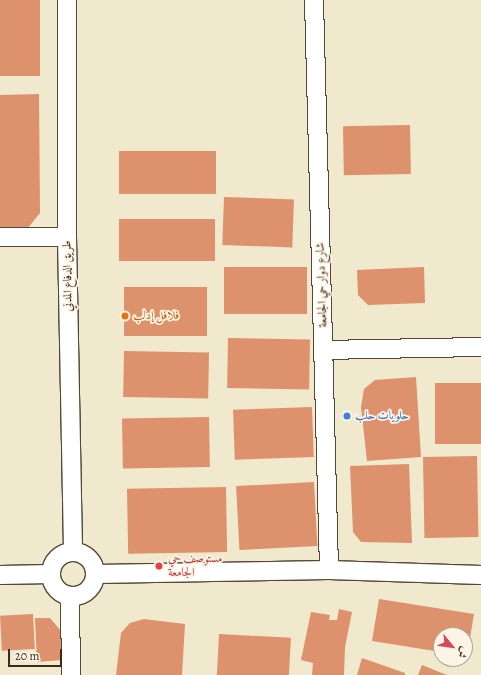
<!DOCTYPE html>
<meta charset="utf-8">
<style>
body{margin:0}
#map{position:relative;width:481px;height:675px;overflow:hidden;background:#f0e9ce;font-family:Alegreya,Amiri,serif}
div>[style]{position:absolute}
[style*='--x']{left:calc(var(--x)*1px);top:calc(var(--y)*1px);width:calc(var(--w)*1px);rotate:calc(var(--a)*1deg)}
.building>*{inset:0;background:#dd916d;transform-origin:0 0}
.roads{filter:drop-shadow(1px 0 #564738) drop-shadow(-1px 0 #564738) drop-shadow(0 1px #564738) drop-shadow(0 -1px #564738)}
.minor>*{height:18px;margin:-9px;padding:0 9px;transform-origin:9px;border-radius:9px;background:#fff}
.minor>.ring{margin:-9px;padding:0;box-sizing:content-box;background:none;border:18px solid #fff;border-radius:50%}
.dots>*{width:11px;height:11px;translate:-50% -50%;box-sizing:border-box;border:2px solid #fcf5e5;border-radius:50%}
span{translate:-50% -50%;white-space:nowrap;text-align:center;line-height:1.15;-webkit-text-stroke:3.5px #fcf5e5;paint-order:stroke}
.street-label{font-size:12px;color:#3b2a1e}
.food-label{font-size:12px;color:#c56008}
.left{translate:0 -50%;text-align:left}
.shop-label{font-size:12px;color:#366cbe}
.health-label{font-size:12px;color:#be3a42}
.north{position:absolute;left:433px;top:627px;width:40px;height:40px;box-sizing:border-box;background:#fcf5e5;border:1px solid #afa495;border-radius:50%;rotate:119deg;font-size:11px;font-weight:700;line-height:16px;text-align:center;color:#3b2a1e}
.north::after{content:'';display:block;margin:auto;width:14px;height:18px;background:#d1495b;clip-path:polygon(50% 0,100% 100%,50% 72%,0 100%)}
.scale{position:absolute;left:8px;top:649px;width:54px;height:18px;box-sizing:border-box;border:2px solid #3b2a1e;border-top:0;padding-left:5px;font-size:12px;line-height:14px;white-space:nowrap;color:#3b2a1e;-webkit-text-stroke:3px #fcf5e5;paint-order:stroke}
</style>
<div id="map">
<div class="building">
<i style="left:0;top:0;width:40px;height:76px"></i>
<i style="clip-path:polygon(39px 94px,40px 213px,27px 229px,0 232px,0 95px)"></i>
<i style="left:410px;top:125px;width:49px;height:67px;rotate:89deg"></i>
<i style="left:119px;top:151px;width:97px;height:43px"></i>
<i style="left:224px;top:197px;width:70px;height:48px;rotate:2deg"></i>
<i style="left:215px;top:219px;width:42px;height:96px;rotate:90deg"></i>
<i style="left:307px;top:267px;width:47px;height:83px;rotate:90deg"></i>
<i style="clip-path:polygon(424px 267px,425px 303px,368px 305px,358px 295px,357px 270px)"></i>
<i style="left:124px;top:287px;width:83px;height:49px"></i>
<i style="left:228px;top:338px;width:82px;height:50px;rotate:1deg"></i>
<i style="left:124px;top:351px;width:85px;height:46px;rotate:1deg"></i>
<i style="clip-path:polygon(416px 377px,421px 457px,367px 461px,361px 407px,364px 389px,375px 380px)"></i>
<i style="left:481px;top:383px;width:61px;height:46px;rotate:90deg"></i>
<i style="left:312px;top:407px;width:50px;height:79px;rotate:88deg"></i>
<i style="left:209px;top:417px;width:50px;height:87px;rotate:89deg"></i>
<i style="left:477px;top:456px;width:81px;height:54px;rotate:89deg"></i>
<i style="clip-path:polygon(409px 464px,412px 543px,361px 542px,353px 532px,350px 466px)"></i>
<i style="left:314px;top:482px;width:64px;height:78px;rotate:87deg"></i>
<i style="left:226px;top:487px;width:65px;height:99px;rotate:89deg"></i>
<i style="clip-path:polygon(379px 599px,474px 614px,467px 656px,465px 635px,441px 635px,441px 652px,372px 641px)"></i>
<i style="clip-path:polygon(339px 609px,352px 612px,345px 647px,344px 675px,312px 675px,313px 663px,301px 660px,311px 612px,330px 615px,329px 620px,337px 620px)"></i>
<i style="left:33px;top:614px;width:35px;height:33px;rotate:87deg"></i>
<i style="clip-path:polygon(35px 618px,50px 618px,61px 631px,63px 660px,37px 662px)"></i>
<i style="clip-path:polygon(144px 619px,185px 624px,182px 675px,116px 675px,121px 633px,130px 623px)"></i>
<i style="left:219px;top:634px;width:72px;height:41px;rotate:3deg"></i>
<i style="clip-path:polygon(362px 658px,405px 673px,405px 675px,357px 675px)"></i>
<i style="clip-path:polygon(422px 665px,447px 675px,418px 675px)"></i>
</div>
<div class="roads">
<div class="minor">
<i style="--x:67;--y:0;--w:237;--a:90"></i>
<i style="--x:67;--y:237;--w:314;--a:88.9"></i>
<i style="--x:314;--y:0;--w:570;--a:88.49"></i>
<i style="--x:0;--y:237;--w:67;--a:0"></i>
<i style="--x:323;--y:350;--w:158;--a:-1.1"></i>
<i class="ring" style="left:51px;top:552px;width:26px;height:26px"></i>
<i style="--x:96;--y:574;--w:233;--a:-1"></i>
<i style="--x:329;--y:570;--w:152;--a:1.9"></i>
<i style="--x:0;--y:575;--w:51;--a:-1.1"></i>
<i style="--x:70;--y:596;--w:79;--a:89.3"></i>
</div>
</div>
<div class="dots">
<i style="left:125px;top:316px;background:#e8710a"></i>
<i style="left:347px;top:416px;background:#3f7fe0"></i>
<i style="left:159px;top:566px;background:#e0444e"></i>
</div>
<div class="street-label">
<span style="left:68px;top:276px;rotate:-91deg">طريق الدفاع المدني</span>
<span style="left:322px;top:285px;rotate:-92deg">شارع دوار حي الجامعة</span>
</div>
<div class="food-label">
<span class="left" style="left:133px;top:316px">فلافل إدلب</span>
</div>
<div class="shop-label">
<span class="left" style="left:355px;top:416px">حلويات حلب</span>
</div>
<div class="health-label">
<span class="left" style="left:168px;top:566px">مستوصف حي<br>الجامعة</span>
</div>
<div class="north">ش</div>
<div class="scale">20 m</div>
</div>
